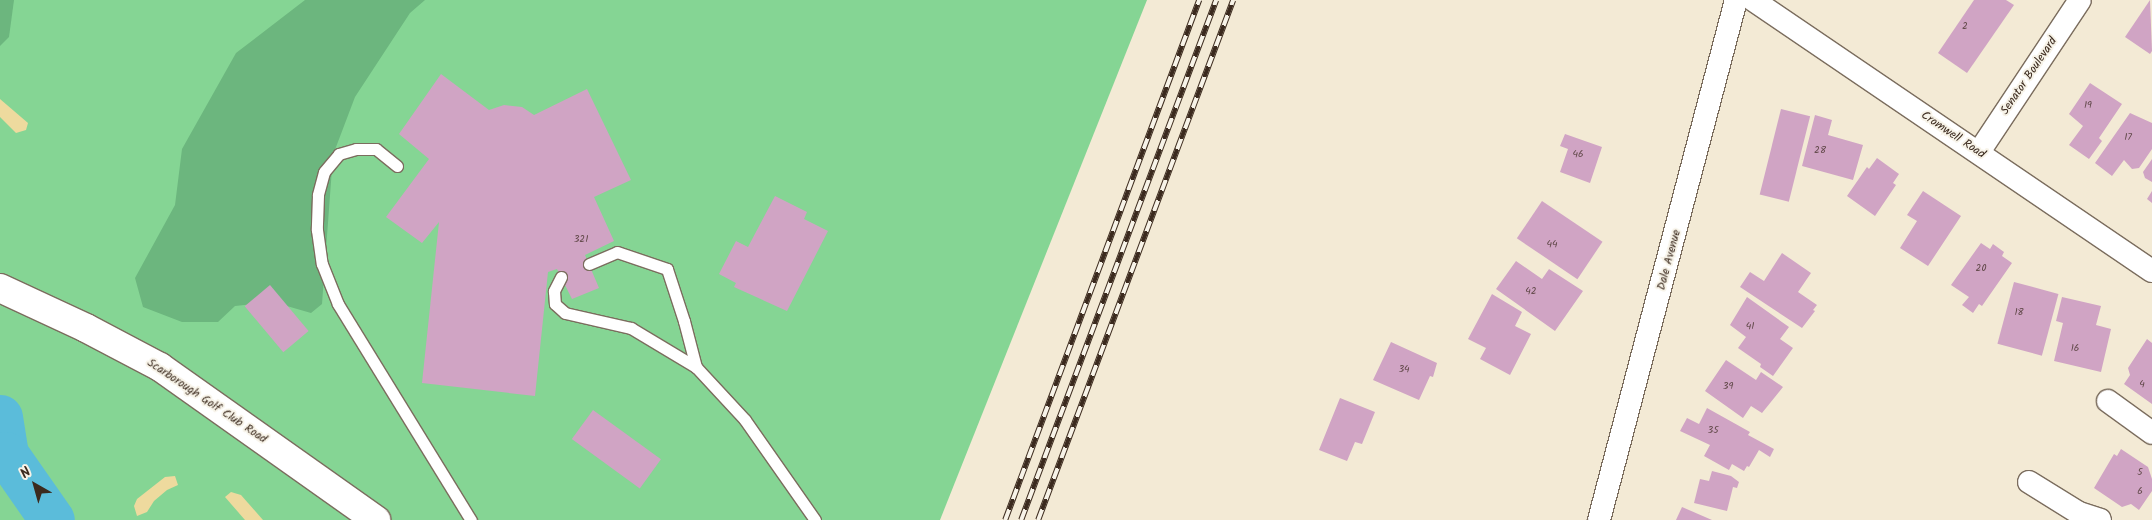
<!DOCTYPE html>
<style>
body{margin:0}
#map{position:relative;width:2152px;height:520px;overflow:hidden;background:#f3ead5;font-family:Kalam,sans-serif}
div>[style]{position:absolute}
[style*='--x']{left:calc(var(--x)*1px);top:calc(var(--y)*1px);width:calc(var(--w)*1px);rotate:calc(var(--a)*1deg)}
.green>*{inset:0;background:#85d594}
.forest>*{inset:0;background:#6cb67e}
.sand>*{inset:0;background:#eeda9e}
.river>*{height:45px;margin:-22.5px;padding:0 22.5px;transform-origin:22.5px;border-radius:22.5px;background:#5bbcda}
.building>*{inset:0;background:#d0a4c4;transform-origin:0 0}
.roads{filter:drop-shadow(1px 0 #7b6d5e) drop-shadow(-1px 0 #7b6d5e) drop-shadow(0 1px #7b6d5e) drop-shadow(0 -1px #7b6d5e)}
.service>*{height:11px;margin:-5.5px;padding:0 5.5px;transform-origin:5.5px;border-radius:5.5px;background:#fff}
.minor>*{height:22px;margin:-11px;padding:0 11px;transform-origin:11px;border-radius:11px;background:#fff}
.tertiary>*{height:28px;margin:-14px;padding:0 14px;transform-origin:14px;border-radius:14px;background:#fff}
.rail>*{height:5.5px;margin-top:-2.75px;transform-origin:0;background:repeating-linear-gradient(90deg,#f7f3e8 0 11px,#3b2a1e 0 22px);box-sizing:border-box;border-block:1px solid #3b2a1e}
span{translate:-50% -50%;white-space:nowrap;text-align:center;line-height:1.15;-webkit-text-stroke:4px #f7f3e8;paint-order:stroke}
.number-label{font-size:10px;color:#604848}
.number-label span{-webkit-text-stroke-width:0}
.street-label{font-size:12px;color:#3b2a1e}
.north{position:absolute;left:10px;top:460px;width:50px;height:50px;-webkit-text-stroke:4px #f7f3e8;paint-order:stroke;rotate:322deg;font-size:14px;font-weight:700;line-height:20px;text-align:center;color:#3b2a1e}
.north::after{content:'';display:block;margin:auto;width:18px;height:22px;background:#3b2a1e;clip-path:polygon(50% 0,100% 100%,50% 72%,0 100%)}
</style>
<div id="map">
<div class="green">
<i style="clip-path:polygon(0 0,1147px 0,940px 520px,0 520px)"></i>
</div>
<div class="forest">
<i style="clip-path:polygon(0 0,14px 0,9px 37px,0 46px)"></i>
<i style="clip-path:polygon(305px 0,425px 0,410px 13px,355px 97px,333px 155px,322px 304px,311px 313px,273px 302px,235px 306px,218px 322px,182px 322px,143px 307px,135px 278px,175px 205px,182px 149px,236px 53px)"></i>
</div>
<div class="sand">
<i style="clip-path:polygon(0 99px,28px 123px,26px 130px,16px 133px,0 117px)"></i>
<i style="clip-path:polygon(175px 476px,178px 485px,167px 490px,154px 501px,147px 512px,137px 516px,134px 506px,137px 499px,165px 477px)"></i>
<i style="clip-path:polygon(231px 492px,241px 495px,263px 520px,245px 520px,225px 497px)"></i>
</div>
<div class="river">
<i style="--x:0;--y:417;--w:37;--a:81"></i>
<i style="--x:6;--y:454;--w:80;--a:55.1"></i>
</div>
<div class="building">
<i style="clip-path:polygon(1974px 0,2006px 0,2014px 5px,1967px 73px,1938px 53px)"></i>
<i style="clip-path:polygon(2150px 0,2152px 51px,2150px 54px,2125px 37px)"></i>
<i style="clip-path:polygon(441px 74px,489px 110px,504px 105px,522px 107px,534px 115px,587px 89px,631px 180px,594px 197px,614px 241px,585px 255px,599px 288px,572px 299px,557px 269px,548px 272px,535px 396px,422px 383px,439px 222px,422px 243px,386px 217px,429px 159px,399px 134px)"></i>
<i style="clip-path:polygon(2090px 83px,2122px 104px,2099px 138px,2102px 141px,2089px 159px,2069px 145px,2083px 126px,2069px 114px)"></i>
<i style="left:1781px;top:109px;width:30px;height:88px;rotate:14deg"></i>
<i style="clip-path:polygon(2130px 113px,2152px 123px,2152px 149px,2139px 168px,2132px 169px,2124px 160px,2112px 176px,2095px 163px)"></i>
<i style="clip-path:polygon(1815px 115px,1832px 120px,1828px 135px,1863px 145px,1853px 180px,1802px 166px)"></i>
<i style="clip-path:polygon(1565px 134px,1602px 147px,1590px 183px,1560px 172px,1568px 149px,1560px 146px)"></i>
<i style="clip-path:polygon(1877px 158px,1899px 174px,1893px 183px,1896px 185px,1875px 216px,1847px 196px,1867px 167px,1869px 169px)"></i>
<i style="clip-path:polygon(2152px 159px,2152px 182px,2145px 178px,2143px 172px)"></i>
<i style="clip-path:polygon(1923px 191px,1961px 216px,1928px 266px,1900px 248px,1917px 221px,1907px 215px)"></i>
<i style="clip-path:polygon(2152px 191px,2152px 203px,2147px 199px)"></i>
<i style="clip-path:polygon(775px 196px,807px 212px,804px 219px,828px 231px,787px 311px,734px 287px,736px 283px,719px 274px,736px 241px,748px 247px)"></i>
<i style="left:1542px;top:201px;width:73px;height:45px;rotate:34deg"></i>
<i style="clip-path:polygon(1981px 243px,1990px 249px,1993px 244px,2004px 252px,2002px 256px,2012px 263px,1982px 306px,1979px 304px,1973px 313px,1962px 305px,1969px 297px,1951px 285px)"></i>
<i style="clip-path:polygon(1782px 253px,1811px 273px,1798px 292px,1817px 305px,1813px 310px,1815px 311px,1802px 328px,1740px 287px,1750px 272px,1764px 281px)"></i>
<i style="clip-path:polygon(1516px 261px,1542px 279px,1549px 269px,1583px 291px,1555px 331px,1496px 289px)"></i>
<i style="left:2014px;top:282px;width:46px;height:64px;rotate:15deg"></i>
<i style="left:270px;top:285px;width:60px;height:33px;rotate:50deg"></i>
<i style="clip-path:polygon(1492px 294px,1522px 312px,1515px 326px,1531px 334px,1510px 375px,1480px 359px,1486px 348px,1468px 339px)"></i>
<i style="clip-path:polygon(1747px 297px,1789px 327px,1780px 339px,1793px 348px,1773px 376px,1760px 367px,1761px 364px,1738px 348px,1746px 337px,1730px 325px)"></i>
<i style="clip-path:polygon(2062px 297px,2101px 306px,2096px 325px,2111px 329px,2101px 372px,2054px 361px,2063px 323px,2056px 321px)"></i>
<i style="clip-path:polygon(2147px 339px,2152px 343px,2152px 404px,2124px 384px,2130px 375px,2128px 368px)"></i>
<i style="clip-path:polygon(1391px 342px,1437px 363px,1433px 377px,1430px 376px,1419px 400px,1373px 380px)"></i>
<i style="clip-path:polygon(1726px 360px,1756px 380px,1761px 372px,1783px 387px,1762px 413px,1751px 406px,1743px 418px,1705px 391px)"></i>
<i style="clip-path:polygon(1340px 398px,1375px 412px,1362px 444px,1355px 442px,1347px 461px,1319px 450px)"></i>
<i style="clip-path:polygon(1707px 408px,1750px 432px,1748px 435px,1774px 449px,1770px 457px,1759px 450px,1749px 467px,1747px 466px,1744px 471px,1732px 464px,1729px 470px,1704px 456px,1710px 445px,1680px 431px,1687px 418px,1699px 424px)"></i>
<i style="left:593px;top:410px;width:84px;height:36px;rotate:36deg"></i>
<i style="clip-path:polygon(2121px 449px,2148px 467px,2152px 479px,2152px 491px,2139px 510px,2131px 504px,2122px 507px,2094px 488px,2114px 454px,2117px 456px)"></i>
<i style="clip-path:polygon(1712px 471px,1731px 476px,1739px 482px,1737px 488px,1733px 487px,1727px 511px,1694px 503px,1700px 479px,1709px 481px)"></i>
<i style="clip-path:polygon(1682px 507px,1712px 520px,1676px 520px)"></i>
</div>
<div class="roads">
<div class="service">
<i style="--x:397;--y:166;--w:27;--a:-141"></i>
<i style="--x:376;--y:149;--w:20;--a:180"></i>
<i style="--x:356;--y:149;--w:18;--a:164"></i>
<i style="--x:339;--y:154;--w:23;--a:130"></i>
<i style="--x:324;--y:172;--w:24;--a:105"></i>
<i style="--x:318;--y:195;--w:35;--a:92"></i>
<i style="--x:317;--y:230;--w:34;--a:82"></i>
<i style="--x:322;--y:264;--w:43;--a:68.2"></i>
<i style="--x:338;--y:304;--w:254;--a:58.4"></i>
<i style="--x:589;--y:264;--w:30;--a:-23"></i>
<i style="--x:617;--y:252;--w:53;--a:18.8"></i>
<i style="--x:667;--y:269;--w:55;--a:71.9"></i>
<i style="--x:684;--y:321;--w:48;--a:75.4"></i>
<i style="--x:696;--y:367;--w:72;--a:47.2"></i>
<i style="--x:745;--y:420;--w:122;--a:55"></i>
<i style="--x:561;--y:277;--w:16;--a:117"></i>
<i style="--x:554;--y:291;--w:13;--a:86"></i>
<i style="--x:555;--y:304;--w:13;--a:42"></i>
<i style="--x:565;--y:313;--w:68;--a:12.8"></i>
<i style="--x:631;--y:328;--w:76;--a:31"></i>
</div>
<div class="minor">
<i style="--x:1753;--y:0;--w:482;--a:34.2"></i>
<i style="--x:1979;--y:152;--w:182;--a:-56.4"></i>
<i style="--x:2108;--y:401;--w:54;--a:36"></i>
<i style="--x:2029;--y:482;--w:59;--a:31.8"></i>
<i style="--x:2079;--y:513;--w:22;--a:18"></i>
<i style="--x:1599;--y:520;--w:538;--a:-75.24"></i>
</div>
<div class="tertiary">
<i style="--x:0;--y:288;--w:95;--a:24.9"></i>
<i style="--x:86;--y:328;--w:84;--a:27.8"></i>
<i style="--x:160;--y:367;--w:265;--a:35.3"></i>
</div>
</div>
<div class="rail">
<i style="--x:1005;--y:520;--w:555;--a:-69.54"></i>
<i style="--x:1021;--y:520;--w:555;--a:-69.44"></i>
<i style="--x:1038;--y:520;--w:555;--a:-69.44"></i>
</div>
<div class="number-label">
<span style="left:1965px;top:27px">2</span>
<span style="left:2088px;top:106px">19</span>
<span style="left:2128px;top:138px">17</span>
<span style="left:1820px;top:151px">28</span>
<span style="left:1578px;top:155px">46</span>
<span style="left:581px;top:240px">321</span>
<span style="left:1552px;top:245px">44</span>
<span style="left:1981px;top:269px">20</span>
<span style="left:1531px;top:292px">42</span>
<span style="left:2019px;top:313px">18</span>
<span style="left:1750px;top:327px">41</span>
<span style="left:2075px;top:349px">16</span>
<span style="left:1404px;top:370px">34</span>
<span style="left:2142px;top:385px">4</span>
<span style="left:1728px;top:387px">39</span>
<span style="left:1713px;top:431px">35</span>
<span style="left:2140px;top:473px">5</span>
<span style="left:2140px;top:492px">6</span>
</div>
<div class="street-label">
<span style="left:2029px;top:76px;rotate:-56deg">Senator Boulevard</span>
<span style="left:1953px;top:135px;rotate:34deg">Cromwell Road</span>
<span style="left:1669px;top:260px;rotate:-75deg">Dale Avenue</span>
<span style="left:207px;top:401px;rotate:34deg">Scarborough Golf Club Road</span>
</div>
<div class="north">N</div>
</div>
